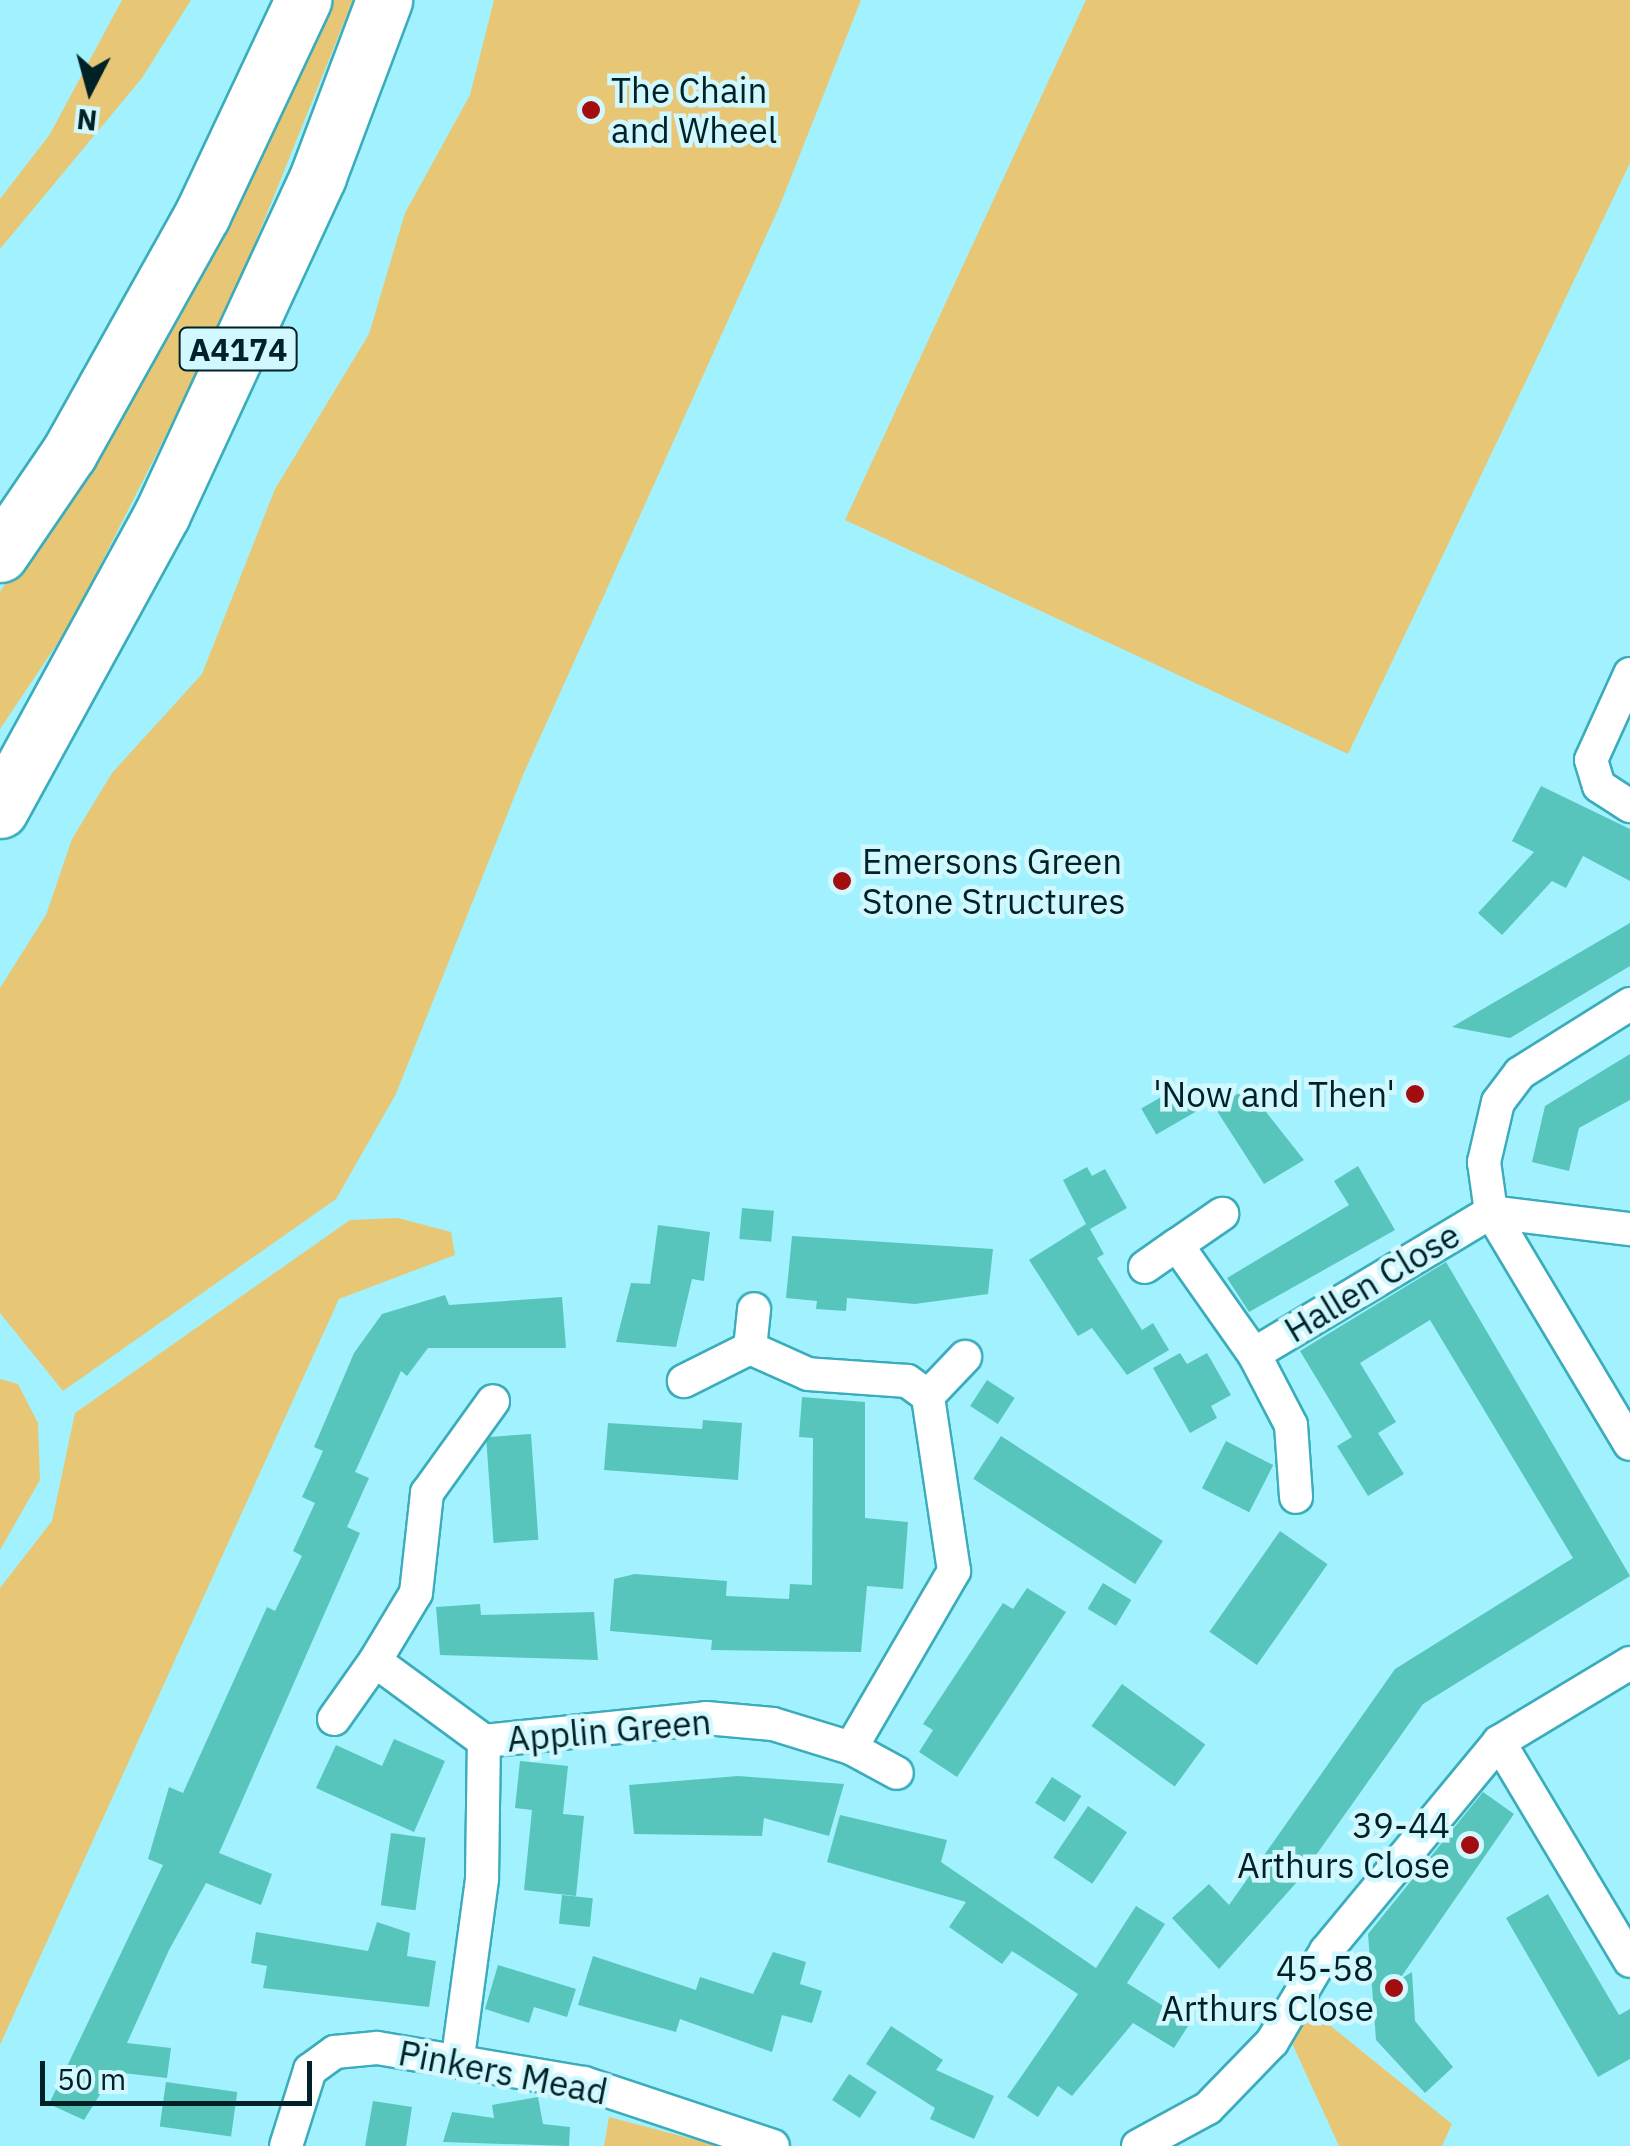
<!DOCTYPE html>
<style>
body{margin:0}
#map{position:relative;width:1630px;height:2146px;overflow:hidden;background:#a1f2fe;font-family:"IBM Plex Sans",sans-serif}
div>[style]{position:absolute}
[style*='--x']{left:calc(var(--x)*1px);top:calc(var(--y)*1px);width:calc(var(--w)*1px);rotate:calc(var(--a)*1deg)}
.green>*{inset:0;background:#e7c776}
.building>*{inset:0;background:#58c5bc;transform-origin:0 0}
.roads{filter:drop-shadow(2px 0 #3bacbb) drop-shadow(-2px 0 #3bacbb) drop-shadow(0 2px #3bacbb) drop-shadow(0 -2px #3bacbb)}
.street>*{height:32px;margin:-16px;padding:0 16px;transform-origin:16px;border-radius:16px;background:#fff}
.highway>*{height:55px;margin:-27.5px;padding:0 27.5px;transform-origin:27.5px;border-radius:27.5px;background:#fff}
.dots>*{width:28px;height:28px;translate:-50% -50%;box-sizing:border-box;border:5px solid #d1f8fe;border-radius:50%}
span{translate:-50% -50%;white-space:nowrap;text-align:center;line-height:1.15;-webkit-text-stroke:9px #d1f8fe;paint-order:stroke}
.shield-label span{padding:2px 8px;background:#d1f8fe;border:2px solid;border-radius:8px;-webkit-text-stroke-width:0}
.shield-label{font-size:32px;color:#002126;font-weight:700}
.poi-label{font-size:35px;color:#002126}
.left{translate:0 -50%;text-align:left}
.right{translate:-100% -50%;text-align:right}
.street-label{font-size:35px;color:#002126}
.north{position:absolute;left:40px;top:40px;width:100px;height:100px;-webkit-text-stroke:8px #d1f8fe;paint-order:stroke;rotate:186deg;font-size:28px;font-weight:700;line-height:40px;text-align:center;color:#002126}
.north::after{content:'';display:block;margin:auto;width:35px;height:45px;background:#002126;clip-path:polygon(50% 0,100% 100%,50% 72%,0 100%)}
.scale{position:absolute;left:40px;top:2061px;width:272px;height:45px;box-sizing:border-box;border:5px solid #002126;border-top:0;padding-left:12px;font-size:30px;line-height:35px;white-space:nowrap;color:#002126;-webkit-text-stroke:8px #d1f8fe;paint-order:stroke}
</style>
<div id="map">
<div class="green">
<i style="clip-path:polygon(122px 0,191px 0,142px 78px,0 249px,0 199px,50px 134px)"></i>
<i style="clip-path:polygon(327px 0,353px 0,224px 320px,71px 623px,0 729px,0 592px,164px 330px)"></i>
<i style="clip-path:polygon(494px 0,861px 0,780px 205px,523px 775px,396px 1094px,336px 1199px,63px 1391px,0 1313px,0 988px,46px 915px,72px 839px,112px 773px,202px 674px,275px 489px,369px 334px,405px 213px,470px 95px)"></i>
<i style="clip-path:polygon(1086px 0,1630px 0,1630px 163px,1348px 754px,845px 520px)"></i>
<i style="clip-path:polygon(398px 1218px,451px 1232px,455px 1255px,339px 1299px,0 2045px,0 1588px,52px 1521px,75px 1413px,350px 1220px)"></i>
<i style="clip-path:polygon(0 1379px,18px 1384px,38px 1423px,40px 1480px,0 1550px)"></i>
<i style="clip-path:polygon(1311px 2010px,1452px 2124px,1442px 2146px,1339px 2146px,1291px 2041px)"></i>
<i style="clip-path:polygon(609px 2117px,719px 2146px,604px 2146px)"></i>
</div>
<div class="building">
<i style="clip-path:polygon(1541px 786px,1630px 829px,1630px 881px,1583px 856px,1566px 888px,1552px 881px,1502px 935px,1478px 913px,1534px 852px,1512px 841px)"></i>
<i style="clip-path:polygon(1630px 923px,1630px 966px,1510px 1038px,1452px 1027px)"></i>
<i style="clip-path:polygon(1630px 1054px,1630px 1100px,1579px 1128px,1569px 1171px,1532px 1162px,1545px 1106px)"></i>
<i style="left:1182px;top:1085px;width:30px;height:47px;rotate:60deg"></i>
<i style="clip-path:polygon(1247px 1088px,1304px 1160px,1264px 1184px,1215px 1108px)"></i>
<i style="clip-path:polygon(1358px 1166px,1395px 1230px,1249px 1312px,1227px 1278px,1349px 1205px,1334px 1181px)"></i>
<i style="clip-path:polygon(1087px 1167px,1092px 1176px,1105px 1169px,1127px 1208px,1090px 1229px,1104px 1254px,1097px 1258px,1142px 1330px,1153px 1323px,1169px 1350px,1127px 1375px,1092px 1328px,1078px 1336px,1029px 1260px,1086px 1224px,1063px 1180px)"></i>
<i style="left:742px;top:1208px;width:32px;height:31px;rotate:5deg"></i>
<i style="clip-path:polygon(658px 1225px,710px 1232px,704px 1281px,692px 1279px,676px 1347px,616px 1342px,631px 1283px,650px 1284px)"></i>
<i style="clip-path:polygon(792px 1236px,993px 1249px,988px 1294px,915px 1304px,847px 1298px,846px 1311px,816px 1309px,817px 1301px,786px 1298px)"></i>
<i style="clip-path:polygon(1446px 1262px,1630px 1576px,1423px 1704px,1297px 1882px,1219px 1969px,1172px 1918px,1209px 1884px,1229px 1905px,1395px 1669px,1573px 1558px,1430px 1320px,1360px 1363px,1396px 1422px,1378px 1433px,1404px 1474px,1368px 1496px,1337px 1446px,1352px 1437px,1300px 1351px)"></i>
<i style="clip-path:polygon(445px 1295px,449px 1305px,562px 1297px,566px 1348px,428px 1348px,407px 1376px,401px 1371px,355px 1472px,369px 1478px,347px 1527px,360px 1533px,219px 1853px,272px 1874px,261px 1905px,206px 1883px,169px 1950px,127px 2043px,171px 2048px,167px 2078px,114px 2072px,84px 2120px,49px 2104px,163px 1865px,148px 1859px,169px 1787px,183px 1793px,267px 1607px,275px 1611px,302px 1556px,293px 1551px,315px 1503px,302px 1497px,323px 1451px,314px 1447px,354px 1353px,382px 1314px)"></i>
<i style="clip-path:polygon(1180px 1353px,1187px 1364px,1207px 1353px,1231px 1395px,1211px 1406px,1217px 1418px,1190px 1433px,1153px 1368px)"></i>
<i style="left:987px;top:1380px;width:33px;height:31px;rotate:33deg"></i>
<i style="clip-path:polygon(802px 1397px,865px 1402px,865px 1518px,908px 1522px,903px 1589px,867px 1586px,861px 1652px,711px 1650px,712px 1640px,610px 1631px,614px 1579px,635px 1574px,727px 1581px,726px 1596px,789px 1599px,790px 1584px,812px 1585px,813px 1438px,799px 1437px)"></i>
<i style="clip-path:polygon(703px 1420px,742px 1423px,738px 1480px,604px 1470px,608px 1423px,702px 1429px)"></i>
<i style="left:531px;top:1434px;width:106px;height:45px;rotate:86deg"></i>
<i style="left:1001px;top:1436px;width:193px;height:51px;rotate:33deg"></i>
<i style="left:1226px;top:1441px;width:53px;height:53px;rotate:27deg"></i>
<i style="left:1280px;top:1531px;width:58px;height:123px;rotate:35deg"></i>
<i style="left:1103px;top:1583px;width:33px;height:30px;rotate:31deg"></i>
<i style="clip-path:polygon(1027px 1588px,1066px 1612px,957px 1777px,919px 1752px,933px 1730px,923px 1724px,1003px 1603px,1013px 1609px)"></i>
<i style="clip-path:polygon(480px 1604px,481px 1615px,594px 1612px,598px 1660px,440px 1655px,436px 1607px)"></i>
<i style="left:1122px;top:1684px;width:103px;height:52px;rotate:36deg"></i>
<i style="clip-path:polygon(394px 1739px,445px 1761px,414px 1832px,316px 1788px,336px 1745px,382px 1766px)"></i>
<i style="clip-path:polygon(520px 1761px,568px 1766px,563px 1814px,584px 1816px,576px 1896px,524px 1890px,532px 1810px,515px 1808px)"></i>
<i style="clip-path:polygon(738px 1776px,844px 1784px,829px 1836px,764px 1818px,762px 1836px,634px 1834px,629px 1785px)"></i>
<i style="left:1052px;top:1777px;width:35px;height:31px;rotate:33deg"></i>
<i style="clip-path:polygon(1483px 1792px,1514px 1814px,1399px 1980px,1412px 1972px,1415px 2021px,1453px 2067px,1425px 2093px,1376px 2040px,1368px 1934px)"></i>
<i style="left:1088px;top:1806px;width:47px;height:62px;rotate:34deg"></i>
<i style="clip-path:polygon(840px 1815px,947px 1840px,941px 1862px,1096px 1968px,1136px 1906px,1165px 1924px,1127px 1983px,1190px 2023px,1174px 2048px,1133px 2023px,1072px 2096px,1058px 2086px,1038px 2117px,1007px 2097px,1078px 1994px,1012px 1951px,1002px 1964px,949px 1927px,966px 1902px,827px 1862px)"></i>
<i style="left:391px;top:1833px;width:35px;height:73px;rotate:8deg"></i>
<i style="clip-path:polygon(1548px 1894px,1619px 2015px,1630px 2009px,1630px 2059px,1598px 2077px,1506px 1918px)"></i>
<i style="left:562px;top:1895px;width:31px;height:29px;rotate:6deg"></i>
<i style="clip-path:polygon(377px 1922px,410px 1933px,407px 1956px,436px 1961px,429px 2007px,263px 1988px,267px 1966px,251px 1963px,256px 1932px,368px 1951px)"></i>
<i style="clip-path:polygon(773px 1952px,806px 1962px,800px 1984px,822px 1991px,812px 2023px,782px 2015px,772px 2052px,680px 2019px,676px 2032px,578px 2005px,593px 1956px,696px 1990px,700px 1977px,753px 1994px)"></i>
<i style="clip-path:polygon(498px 1965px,576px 1989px,567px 2017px,534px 2007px,529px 2023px,485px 2009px)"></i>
<i style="clip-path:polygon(891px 2026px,943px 2060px,936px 2070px,994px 2096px,974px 2139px,930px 2119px,935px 2108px,866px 2064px)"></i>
<i style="left:849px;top:2074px;width:33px;height:31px;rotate:33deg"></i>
<i style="left:166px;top:2082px;width:72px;height:45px;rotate:8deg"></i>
<i style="clip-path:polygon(538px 2097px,543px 2124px,570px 2127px,569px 2146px,443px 2142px,452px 2112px,494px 2118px,492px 2105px)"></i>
<i style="clip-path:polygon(373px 2101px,412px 2107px,406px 2146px,365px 2146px)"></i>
</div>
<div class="roads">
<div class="street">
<i style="--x:1630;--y:674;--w:94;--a:114.4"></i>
<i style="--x:1591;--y:760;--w:27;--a:73"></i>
<i style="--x:1599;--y:786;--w:37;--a:33"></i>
<i style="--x:1630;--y:1004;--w:130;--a:147.9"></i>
<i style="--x:1520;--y:1073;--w:36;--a:127"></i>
<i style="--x:1498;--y:1102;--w:62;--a:103.1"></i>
<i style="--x:1484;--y:1162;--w:50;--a:82"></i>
<i style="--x:1491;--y:1212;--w:270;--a:59.1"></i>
<i style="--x:1177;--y:1245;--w:55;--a:-34.6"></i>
<i style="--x:1145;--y:1267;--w:39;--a:-35"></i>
<i style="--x:1177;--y:1245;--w:133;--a:54.8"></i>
<i style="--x:1254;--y:1354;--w:276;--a:-30.9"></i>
<i style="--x:1491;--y:1212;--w:140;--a:7"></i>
<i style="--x:750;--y:1348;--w:39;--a:-84"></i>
<i style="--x:1254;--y:1354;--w:80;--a:62.5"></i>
<i style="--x:1291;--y:1425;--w:72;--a:86"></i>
<i style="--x:928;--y:1396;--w:54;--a:-46.5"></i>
<i style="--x:334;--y:1719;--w:71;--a:-54.7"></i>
<i style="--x:484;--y:1741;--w:135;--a:-143.7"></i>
<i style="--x:375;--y:1661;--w:79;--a:-58.9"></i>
<i style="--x:416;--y:1593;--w:101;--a:-83.7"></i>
<i style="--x:427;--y:1493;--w:113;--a:-54.3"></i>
<i style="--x:1499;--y:1742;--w:255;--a:59.1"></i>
<i style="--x:851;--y:1748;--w:52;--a:28.5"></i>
<i style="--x:458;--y:2057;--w:180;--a:-82.3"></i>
<i style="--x:482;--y:1879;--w:138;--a:-89.2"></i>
<i style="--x:484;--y:1741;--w:223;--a:-5.9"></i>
<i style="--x:706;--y:1718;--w:67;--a:5.1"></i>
<i style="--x:773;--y:1724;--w:82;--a:17.1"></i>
<i style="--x:851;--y:1748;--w:205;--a:-59.8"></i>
<i style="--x:954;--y:1571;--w:177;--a:-98.5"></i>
<i style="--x:928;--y:1396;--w:26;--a:-144"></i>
<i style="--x:907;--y:1381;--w:99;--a:-176"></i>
<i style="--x:808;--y:1374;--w:64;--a:-155.9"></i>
<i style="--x:750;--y:1348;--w:74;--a:153.4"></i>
<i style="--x:286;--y:2146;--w:80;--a:-72.5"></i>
<i style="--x:310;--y:2070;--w:31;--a:-36"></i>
<i style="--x:335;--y:2052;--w:42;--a:-5.4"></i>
<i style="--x:377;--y:2048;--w:210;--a:9.6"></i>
<i style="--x:584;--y:2083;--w:199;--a:18.4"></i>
<i style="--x:1138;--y:2146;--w:80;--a:-28.5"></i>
<i style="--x:1208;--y:2108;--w:92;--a:-45.9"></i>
<i style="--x:1272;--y:2042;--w:106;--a:-59.3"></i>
<i style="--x:1326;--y:1951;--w:271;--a:-50.4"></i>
<i style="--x:1499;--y:1742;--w:153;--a:-31.1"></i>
</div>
<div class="highway">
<i style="--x:0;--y:554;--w:122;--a:-55.7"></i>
<i style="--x:69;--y:453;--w:273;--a:-60.8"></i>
<i style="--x:202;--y:215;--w:238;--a:-64.8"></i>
<i style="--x:0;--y:810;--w:337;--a:-61.3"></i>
<i style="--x:162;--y:514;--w:372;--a:-65.2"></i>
<i style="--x:318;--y:176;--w:188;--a:-69.4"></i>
</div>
</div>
<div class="dots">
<i style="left:591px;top:110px;background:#a40d10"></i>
<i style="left:842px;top:881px;background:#a40d10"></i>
<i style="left:1415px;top:1094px;background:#a40d10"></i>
<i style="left:1470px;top:1845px;background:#a40d10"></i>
<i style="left:1394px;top:1988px;background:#a40d10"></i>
</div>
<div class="shield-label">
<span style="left:238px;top:349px">A4174</span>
</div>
<div class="poi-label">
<span class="left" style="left:611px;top:110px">The Chain<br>and Wheel</span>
<span class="left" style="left:862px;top:881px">Emersons Green<br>Stone Structures</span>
<span class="right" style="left:1395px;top:1094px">'Now and Then'</span>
<span class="right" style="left:1450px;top:1845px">39-44<br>Arthurs Close</span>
<span class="right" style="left:1374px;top:1988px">45-58<br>Arthurs Close</span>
</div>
<div class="street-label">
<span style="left:1372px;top:1282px;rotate:-31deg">Hallen Close</span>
<span style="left:609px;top:1730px;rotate:-5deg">Applin Green</span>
<span style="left:503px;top:2072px;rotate:11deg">Pinkers Mead</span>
</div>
<div class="north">N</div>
<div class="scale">50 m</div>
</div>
